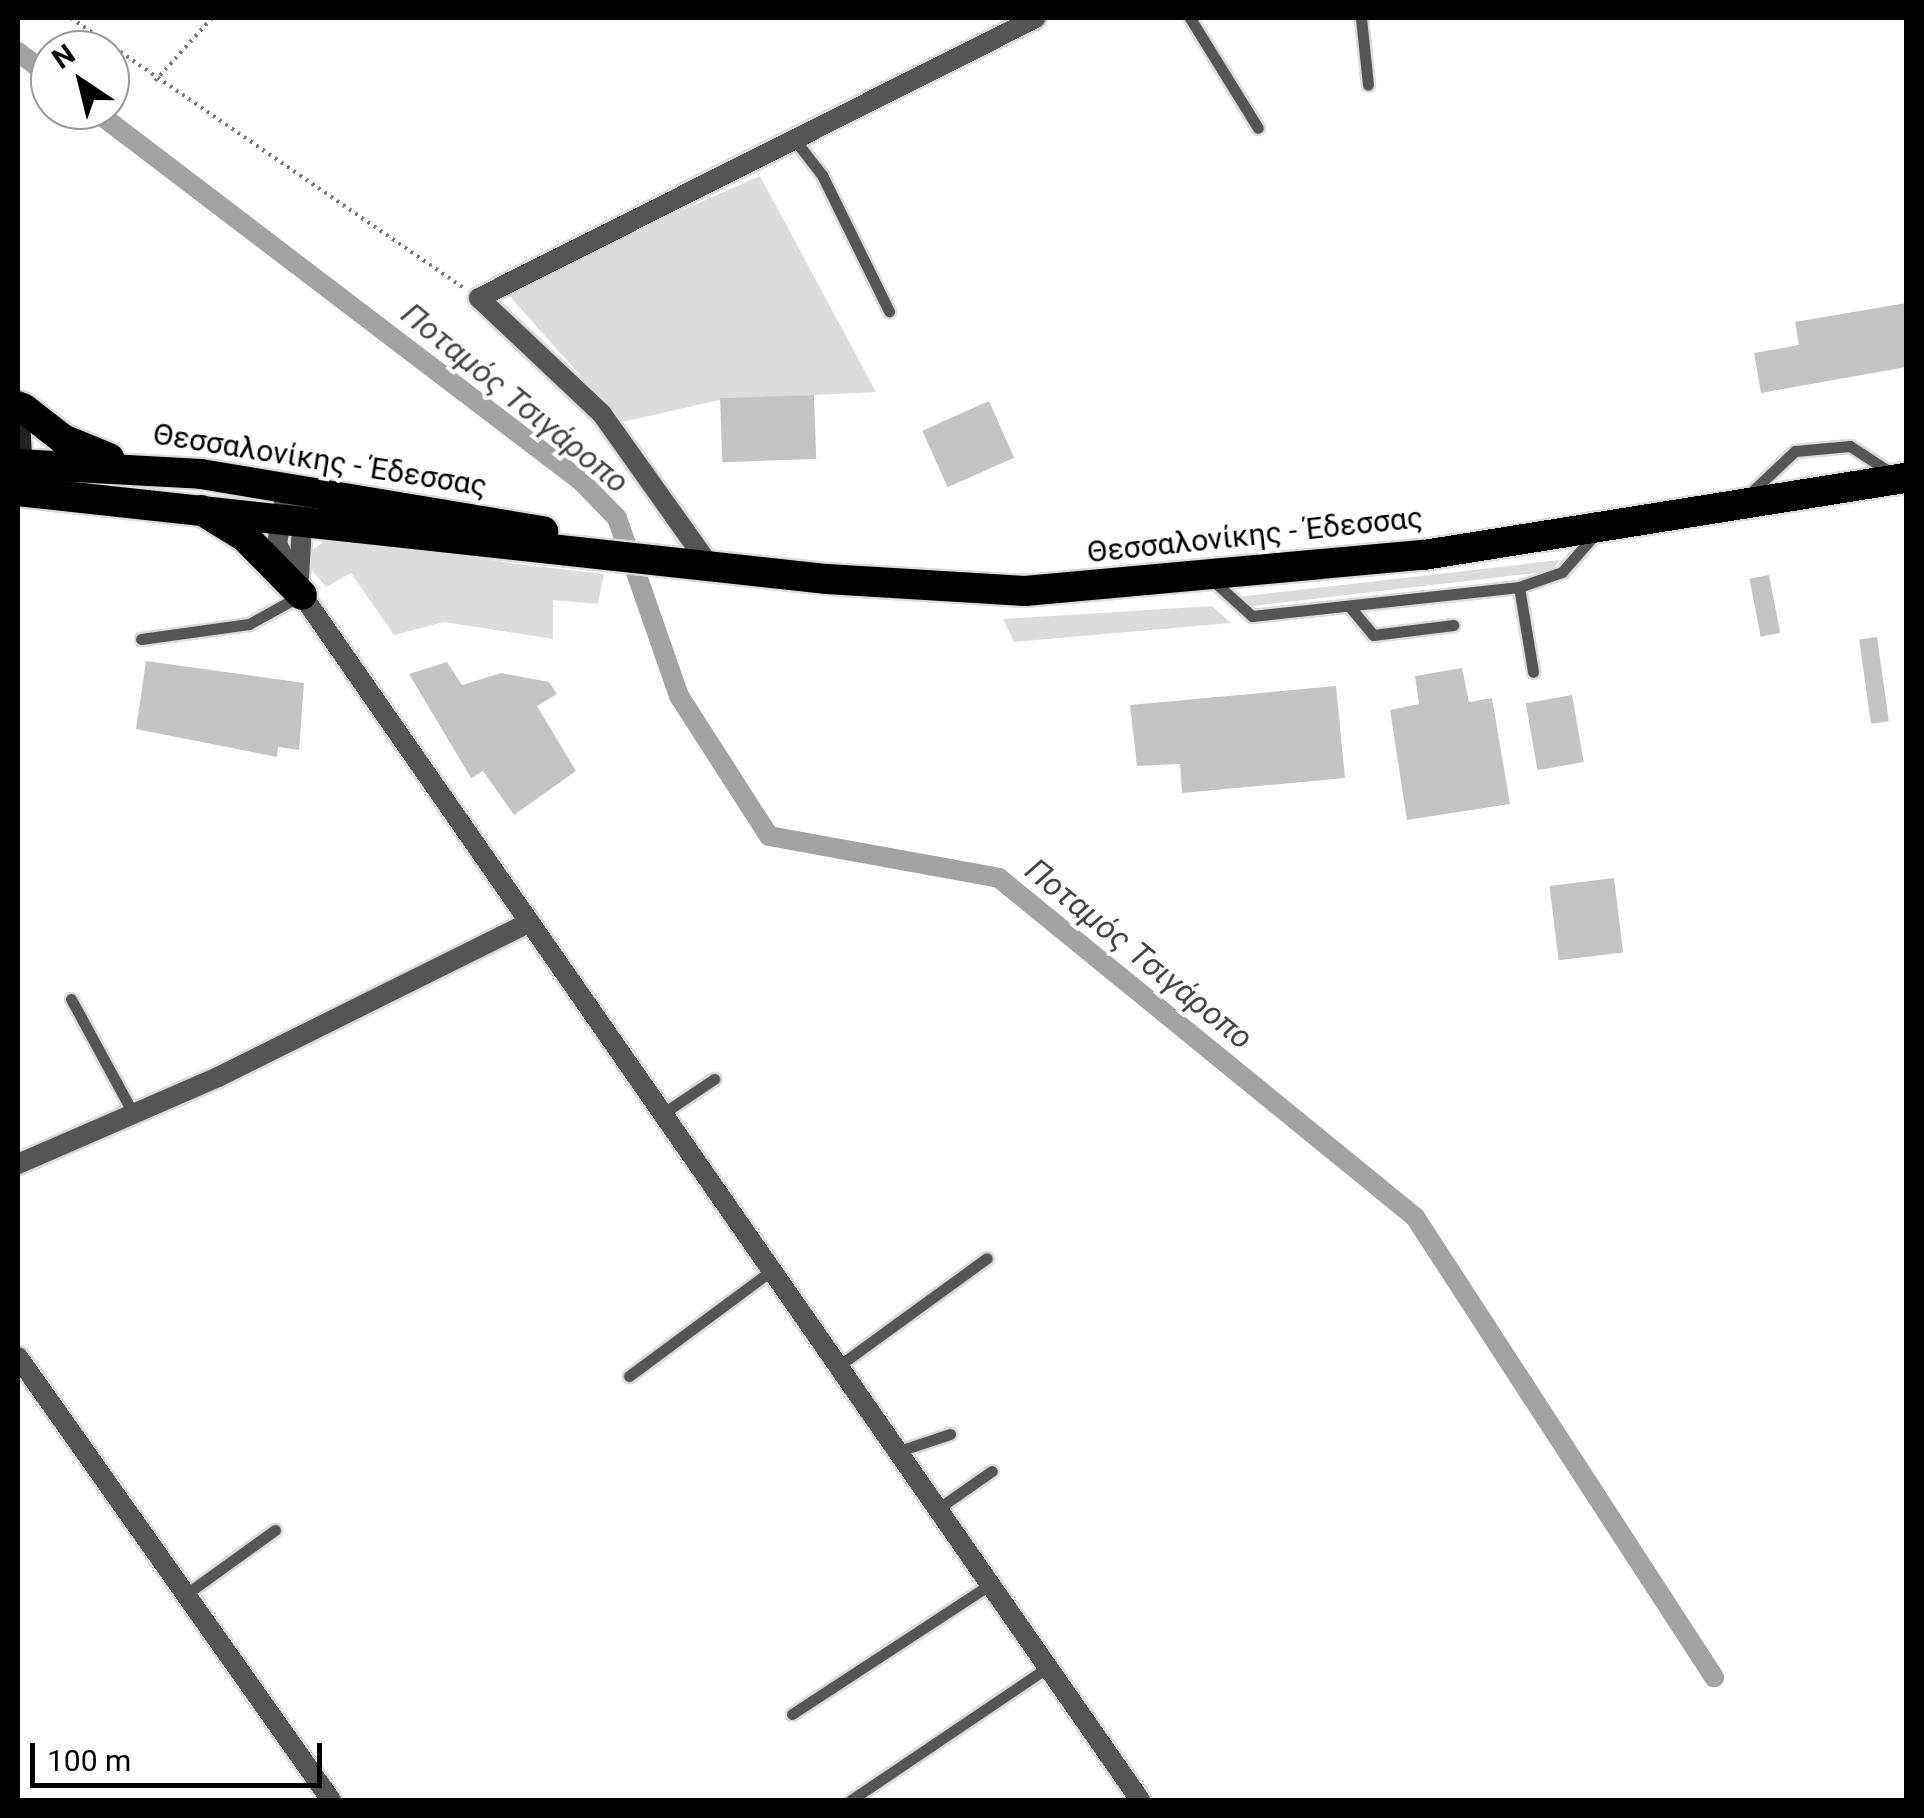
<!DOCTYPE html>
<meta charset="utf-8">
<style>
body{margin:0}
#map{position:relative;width:1924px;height:1818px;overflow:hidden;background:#fff;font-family:Roboto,sans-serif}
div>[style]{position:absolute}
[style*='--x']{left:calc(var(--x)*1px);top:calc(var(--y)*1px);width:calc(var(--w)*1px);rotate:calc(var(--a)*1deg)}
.green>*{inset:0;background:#dcdcdc}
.canal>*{height:20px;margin:-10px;padding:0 10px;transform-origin:10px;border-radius:10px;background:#a3a3a3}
.building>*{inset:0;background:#c4c4c4;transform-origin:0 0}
.path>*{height:4px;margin-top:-2px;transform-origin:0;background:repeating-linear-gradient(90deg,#777 0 2.5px,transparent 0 7.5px)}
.roads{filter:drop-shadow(2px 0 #dbdbdb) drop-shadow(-2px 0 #dbdbdb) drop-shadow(0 2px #dbdbdb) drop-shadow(0 -2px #dbdbdb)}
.lane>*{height:11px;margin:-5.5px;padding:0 5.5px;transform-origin:5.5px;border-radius:5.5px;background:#555}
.street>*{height:20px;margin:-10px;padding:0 10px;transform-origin:10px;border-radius:10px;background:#555}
.secondary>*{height:20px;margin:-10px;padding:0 10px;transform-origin:10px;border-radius:10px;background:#222}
.highway>*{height:30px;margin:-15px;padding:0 15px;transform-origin:15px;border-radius:15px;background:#000}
span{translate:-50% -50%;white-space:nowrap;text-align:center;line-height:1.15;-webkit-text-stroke:8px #fff;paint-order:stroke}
.street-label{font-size:30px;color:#000}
.water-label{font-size:32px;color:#444;font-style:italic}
.frame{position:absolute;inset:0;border:20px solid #000;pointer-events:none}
.north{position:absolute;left:30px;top:30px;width:100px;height:100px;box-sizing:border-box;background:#fff;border:2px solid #999;border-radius:50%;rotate:325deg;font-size:28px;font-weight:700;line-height:40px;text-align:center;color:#000}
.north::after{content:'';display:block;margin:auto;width:35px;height:45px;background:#000;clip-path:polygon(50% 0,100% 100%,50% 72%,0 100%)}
.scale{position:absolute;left:30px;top:1743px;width:292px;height:45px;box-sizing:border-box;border:5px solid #000;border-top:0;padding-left:12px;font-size:30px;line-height:35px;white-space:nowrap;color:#000;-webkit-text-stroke:8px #fff;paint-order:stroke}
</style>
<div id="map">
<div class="green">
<i style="clip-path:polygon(760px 176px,876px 392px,720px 400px,622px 422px,503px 289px)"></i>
<i style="clip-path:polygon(348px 538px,525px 565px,604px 574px,598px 604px,553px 600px,553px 639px,444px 622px,394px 635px,351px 573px,326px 587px,310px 568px,311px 551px,327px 539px)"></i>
<i style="clip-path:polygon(1560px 560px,1552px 571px,1253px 606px,1237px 597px)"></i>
<i style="clip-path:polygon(1212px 606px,1231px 623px,1014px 642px,1003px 619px)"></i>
</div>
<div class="canal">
<i style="--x:18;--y:52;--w:40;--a:37"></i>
<i style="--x:94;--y:110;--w:612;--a:37.3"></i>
<i style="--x:581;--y:481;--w:52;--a:45.8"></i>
<i style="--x:617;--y:518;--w:188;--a:70.8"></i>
<i style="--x:679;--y:696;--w:166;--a:57.3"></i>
<i style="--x:769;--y:836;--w:234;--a:10.3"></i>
<i style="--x:999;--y:878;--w:537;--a:39.18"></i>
<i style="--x:1415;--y:1217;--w:549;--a:56.98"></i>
</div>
<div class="building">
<i style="clip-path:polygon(1906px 303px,1906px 367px,1761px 393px,1754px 353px,1799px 345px,1795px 322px)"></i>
<i style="left:814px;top:395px;width:64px;height:94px;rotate:88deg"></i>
<i style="left:989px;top:401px;width:62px;height:73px;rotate:66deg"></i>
<i style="left:1769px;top:575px;width:59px;height:20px;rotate:79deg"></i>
<i style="left:1877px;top:637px;width:85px;height:18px;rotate:82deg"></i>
<i style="clip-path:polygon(146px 661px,304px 683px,299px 750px,278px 747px,277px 757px,136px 729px)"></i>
<i style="clip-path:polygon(447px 662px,462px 685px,501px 673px,549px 682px,557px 694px,537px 706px,576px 771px,514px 815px,483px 771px,471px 778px,409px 674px)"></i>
<i style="clip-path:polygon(1462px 668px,1469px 702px,1492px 698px,1510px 804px,1407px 820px,1390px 710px,1419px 704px,1415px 676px)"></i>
<i style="clip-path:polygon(1336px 686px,1345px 778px,1182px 793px,1180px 764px,1137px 766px,1130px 705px)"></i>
<i style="left:1572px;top:695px;width:68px;height:47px;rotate:80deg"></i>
<i style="left:1614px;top:878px;width:75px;height:65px;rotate:83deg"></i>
</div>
<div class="path">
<i style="--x:71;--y:18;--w:475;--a:34.5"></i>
<i style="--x:155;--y:81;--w:85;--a:-47.9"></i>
</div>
<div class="roads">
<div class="lane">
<i style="--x:1190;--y:18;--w:129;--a:58.3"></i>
<i style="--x:1361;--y:18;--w:67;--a:84"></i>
<i style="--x:794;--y:139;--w:46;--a:52.1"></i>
<i style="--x:822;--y:175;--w:152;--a:63.8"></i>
<i style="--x:1744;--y:499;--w:70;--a:-43.3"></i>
<i style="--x:1795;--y:451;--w:55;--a:-5.2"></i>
<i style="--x:1850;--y:446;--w:55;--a:33.1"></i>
<i style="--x:1210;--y:578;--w:57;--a:42.1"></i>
<i style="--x:1252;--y:616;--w:269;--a:-6.2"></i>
<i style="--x:1519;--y:587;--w:46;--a:-19.2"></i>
<i style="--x:1562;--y:572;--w:52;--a:-48.9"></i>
<i style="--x:1519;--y:587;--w:86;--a:80.6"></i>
<i style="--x:1349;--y:606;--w:38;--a:50"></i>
<i style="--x:1373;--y:635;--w:81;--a:-7.1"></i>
<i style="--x:141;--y:639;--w:109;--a:-7.9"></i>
<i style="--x:249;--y:624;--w:56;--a:-28.9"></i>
<i style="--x:71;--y:999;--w:130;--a:61.5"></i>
<i style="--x:662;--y:1114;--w:63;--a:-33.9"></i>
<i style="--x:837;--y:1367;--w:185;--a:-36"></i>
<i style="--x:629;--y:1376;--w:177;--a:-36.5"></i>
<i style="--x:896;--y:1452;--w:57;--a:-18.4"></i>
<i style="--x:936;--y:1510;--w:68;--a:-34.9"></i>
<i style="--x:189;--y:1592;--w:106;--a:-35.8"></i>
<i style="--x:792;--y:1714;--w:235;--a:-33.2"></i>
<i style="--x:851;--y:1800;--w:236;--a:-34"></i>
</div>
<div class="street">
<i style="--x:287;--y:486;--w:59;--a:99.8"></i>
<i style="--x:277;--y:544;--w:57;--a:63.9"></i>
<i style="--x:302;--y:595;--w:1468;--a:55.18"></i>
<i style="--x:707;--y:562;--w:181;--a:-125.4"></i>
<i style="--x:602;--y:414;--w:169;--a:-136.7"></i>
<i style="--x:479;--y:298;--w:623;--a:-26.69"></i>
<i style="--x:299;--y:578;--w:90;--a:-86.8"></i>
<i style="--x:18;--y:1164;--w:218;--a:-23.5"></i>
<i style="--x:218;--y:1077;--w:348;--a:-26.4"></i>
<i style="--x:18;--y:1357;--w:542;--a:54.76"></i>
</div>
<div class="secondary">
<i style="--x:19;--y:401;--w:75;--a:86.9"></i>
</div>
<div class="highway">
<i style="--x:23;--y:408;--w:51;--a:37.8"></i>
<i style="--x:63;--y:439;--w:50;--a:22.4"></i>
<i style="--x:18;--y:464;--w:183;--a:3.1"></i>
<i style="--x:201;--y:474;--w:347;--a:9.5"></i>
<i style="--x:18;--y:491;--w:814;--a:6.21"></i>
<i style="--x:827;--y:579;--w:198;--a:3.5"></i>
<i style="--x:1025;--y:591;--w:401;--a:-5.2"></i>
<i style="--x:1424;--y:555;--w:488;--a:-9.1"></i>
<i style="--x:201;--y:510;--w:52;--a:31.5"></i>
<i style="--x:245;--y:537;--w:81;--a:45.5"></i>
</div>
</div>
<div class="street-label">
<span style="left:320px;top:460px;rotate:9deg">Θεσσαλονίκης - Έδεσσας</span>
<span style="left:1255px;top:535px;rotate:-6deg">Θεσσαλονίκης - Έδεσσας</span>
</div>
<div class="water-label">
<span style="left:515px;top:398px;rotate:39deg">Ποταμός Τσιγάροπο</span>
<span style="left:1139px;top:954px;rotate:39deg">Ποταμός Τσιγάροπο</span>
</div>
<div class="frame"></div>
<div class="north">N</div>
<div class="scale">100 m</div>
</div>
